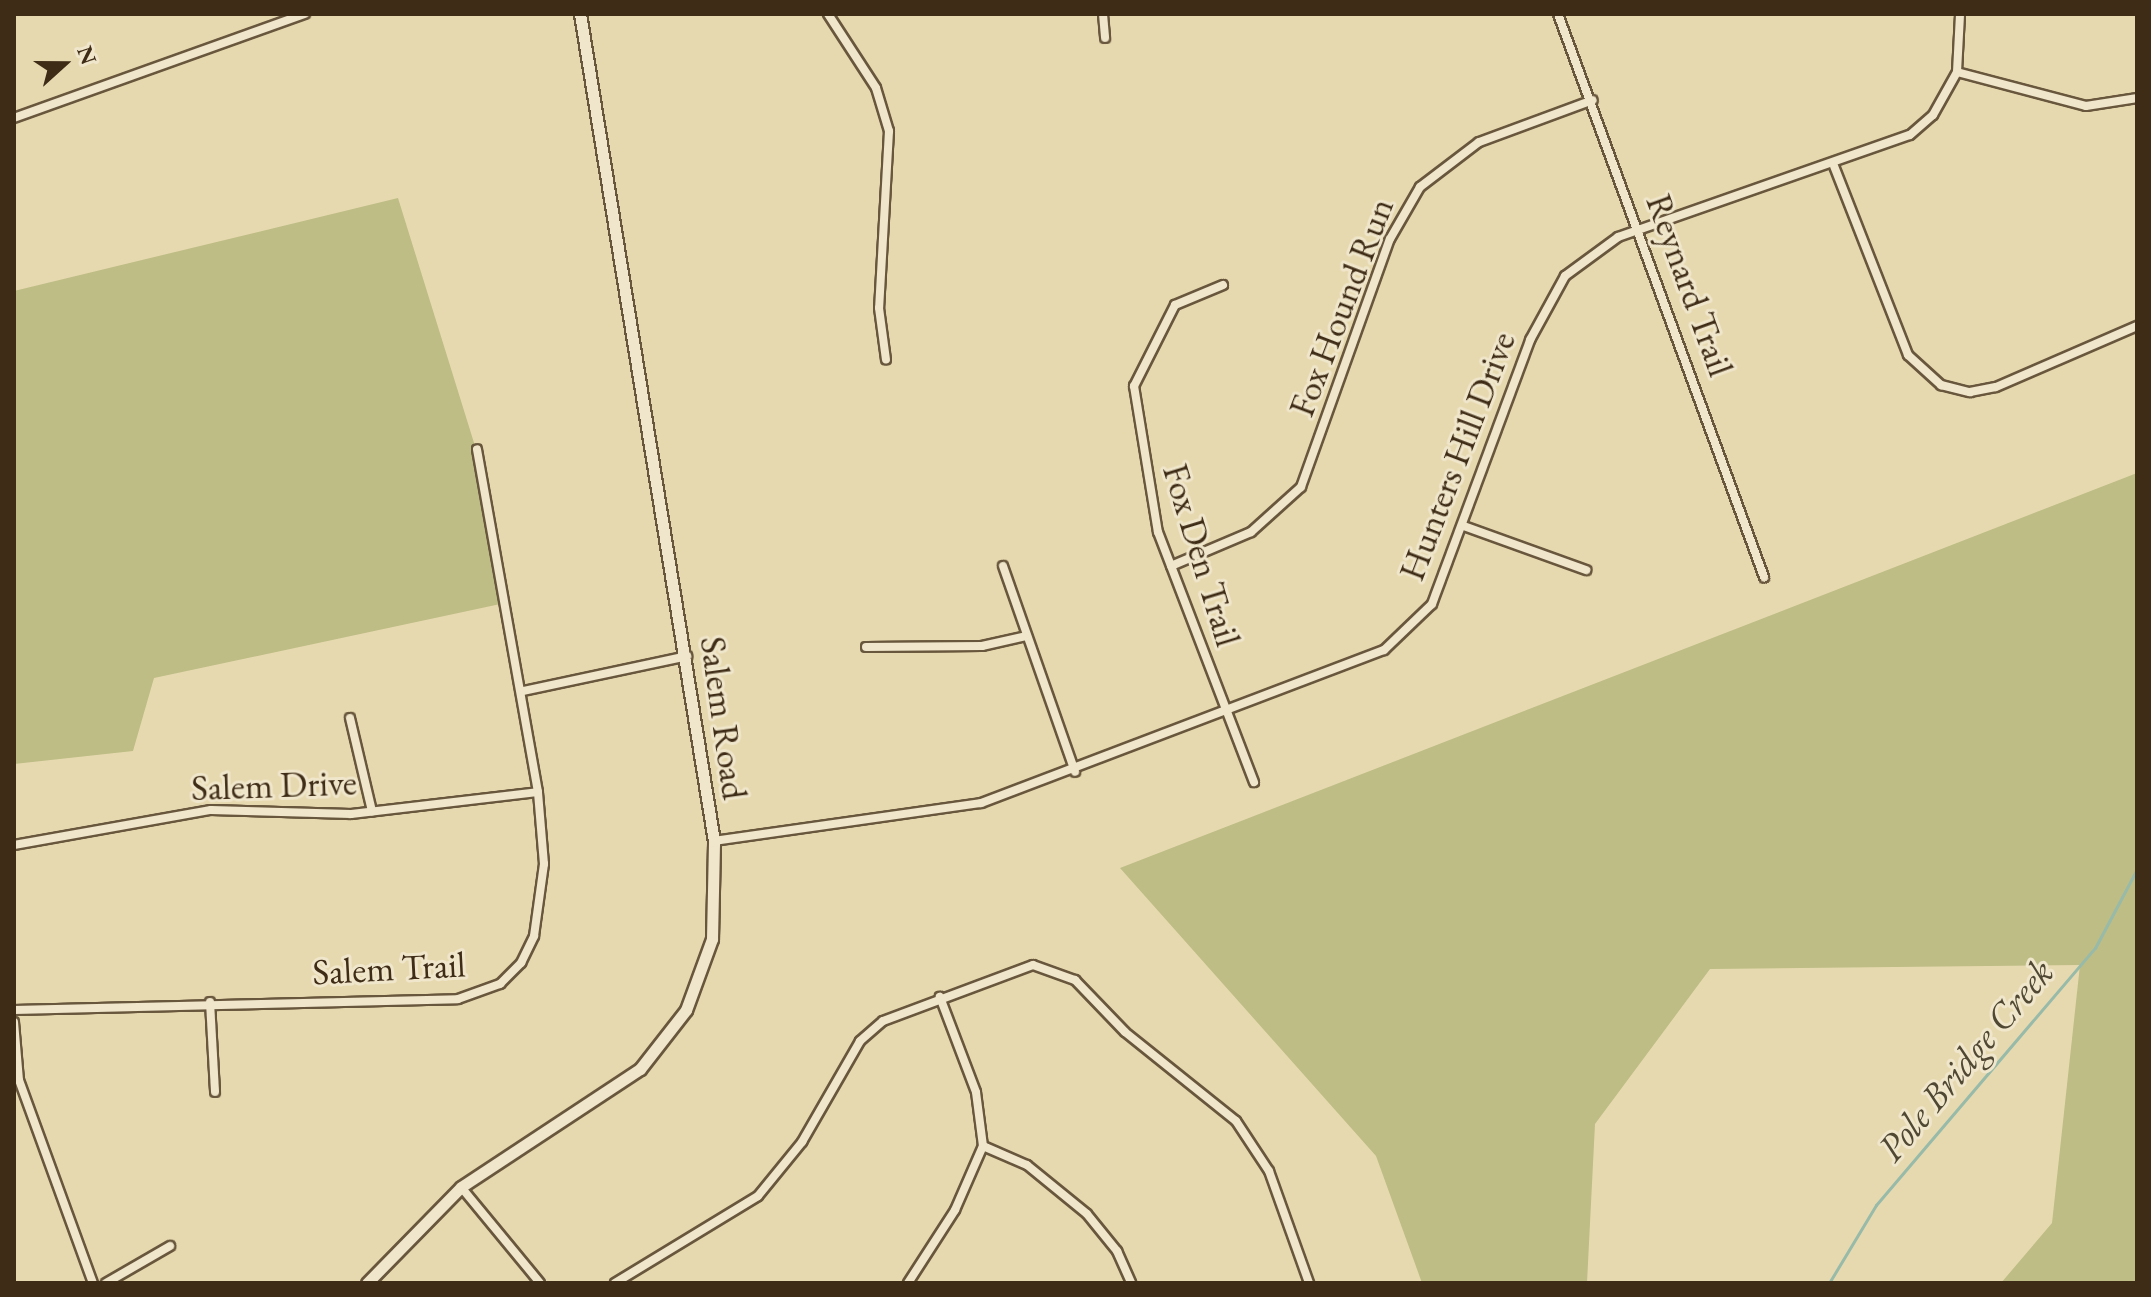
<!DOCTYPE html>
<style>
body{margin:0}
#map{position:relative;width:2151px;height:1297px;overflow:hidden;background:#e7d9af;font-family:"EB Garamond",serif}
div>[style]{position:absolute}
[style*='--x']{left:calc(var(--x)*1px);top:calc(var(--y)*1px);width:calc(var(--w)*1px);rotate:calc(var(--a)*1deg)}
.green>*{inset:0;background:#bdbd85}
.stream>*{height:3px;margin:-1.5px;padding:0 1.5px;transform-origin:1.5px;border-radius:1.5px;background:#97baa9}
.roads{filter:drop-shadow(2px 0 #69573d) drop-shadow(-2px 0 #69573d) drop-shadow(0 2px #69573d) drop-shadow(0 -2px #69573d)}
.street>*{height:8px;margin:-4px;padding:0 4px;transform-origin:4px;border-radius:4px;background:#efe6cb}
.secondary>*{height:11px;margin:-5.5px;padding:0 5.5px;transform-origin:5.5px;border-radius:5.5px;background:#efe6cb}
span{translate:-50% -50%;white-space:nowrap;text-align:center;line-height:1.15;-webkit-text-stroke:6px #efe6cb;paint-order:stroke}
.street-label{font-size:36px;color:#3f2c17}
.water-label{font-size:38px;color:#514834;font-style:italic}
.frame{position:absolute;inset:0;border:16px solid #3f2c17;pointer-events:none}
.north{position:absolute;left:24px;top:24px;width:80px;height:80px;-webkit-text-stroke:6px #efe6cb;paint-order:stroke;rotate:69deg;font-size:22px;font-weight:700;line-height:32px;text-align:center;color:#3f2c17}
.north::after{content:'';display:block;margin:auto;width:28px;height:36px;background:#3f2c17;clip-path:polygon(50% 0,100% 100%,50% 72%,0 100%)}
</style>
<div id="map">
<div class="green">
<i style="clip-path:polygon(398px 198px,475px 446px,505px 603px,154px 678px,133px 751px,14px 764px,14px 291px)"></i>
<i style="clip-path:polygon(2137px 473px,2137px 1283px,2001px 1283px,2052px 1223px,2080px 965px,1710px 969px,1595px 1124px,1587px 1283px,1422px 1283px,1376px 1156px,1120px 868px)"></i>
</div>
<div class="stream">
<i style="--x:1829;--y:1283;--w:91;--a:-58.9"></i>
<i style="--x:1876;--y:1205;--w:338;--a:-49.6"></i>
<i style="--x:2095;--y:948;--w:89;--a:-62"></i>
</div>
<div class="roads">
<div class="street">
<i style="--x:828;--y:14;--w:88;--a:57"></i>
<i style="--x:876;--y:88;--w:45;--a:73.2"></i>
<i style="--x:889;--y:131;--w:177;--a:93.2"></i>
<i style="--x:879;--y:308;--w:52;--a:82.3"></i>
<i style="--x:1103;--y:14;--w:24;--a:85"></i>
<i style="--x:1558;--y:14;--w:600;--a:69.9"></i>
<i style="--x:1957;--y:72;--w:133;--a:14.8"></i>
<i style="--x:2086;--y:106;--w:52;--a:-8.9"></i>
<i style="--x:14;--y:118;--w:309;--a:-19.7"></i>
<i style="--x:1834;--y:166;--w:203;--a:68.6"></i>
<i style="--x:1908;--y:355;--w:45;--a:42.3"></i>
<i style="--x:1941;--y:385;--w:30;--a:14"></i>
<i style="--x:1970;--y:392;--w:26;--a:-11"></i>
<i style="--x:1996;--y:387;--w:154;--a:-23.4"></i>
<i style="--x:1223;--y:285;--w:52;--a:157.4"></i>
<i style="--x:1175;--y:305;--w:91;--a:116.8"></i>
<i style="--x:1134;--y:386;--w:148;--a:80.7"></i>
<i style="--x:1158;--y:532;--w:268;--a:69"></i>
<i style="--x:1464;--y:526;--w:130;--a:19.8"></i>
<i style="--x:1003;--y:566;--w:218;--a:70.7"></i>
<i style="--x:1171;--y:566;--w:87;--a:-23"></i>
<i style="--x:1251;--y:532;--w:67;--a:-42"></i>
<i style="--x:1301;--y:487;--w:263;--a:-70.3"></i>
<i style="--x:1390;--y:239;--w:60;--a:-60"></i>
<i style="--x:1420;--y:187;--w:74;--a:-37.3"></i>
<i style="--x:1479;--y:142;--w:121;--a:-20.2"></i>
<i style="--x:866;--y:647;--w:116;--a:-0.5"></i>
<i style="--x:982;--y:646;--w:45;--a:-12.8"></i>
<i style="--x:523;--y:691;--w:168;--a:-12"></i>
<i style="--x:350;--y:718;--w:96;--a:76.7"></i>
<i style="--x:714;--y:841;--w:270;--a:-8.1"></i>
<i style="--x:981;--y:803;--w:431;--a:-20.8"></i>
<i style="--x:1384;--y:650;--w:66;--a:-43.8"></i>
<i style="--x:1432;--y:604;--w:282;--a:-69.6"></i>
<i style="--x:1530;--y:340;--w:73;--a:-61.3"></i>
<i style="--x:1565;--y:276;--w:66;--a:-36.3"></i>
<i style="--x:1618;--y:237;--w:309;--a:-19.3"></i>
<i style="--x:1910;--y:135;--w:30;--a:-41"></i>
<i style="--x:1933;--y:115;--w:49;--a:-60.8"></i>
<i style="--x:1957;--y:72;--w:58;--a:-87"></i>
<i style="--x:14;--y:845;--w:200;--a:-10.1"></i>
<i style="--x:211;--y:810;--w:140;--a:1.6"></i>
<i style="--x:351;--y:814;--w:188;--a:-6.7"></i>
<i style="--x:210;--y:1002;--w:90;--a:86.8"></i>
<i style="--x:14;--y:1010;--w:444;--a:-1.4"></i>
<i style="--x:458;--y:999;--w:45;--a:-19.7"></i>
<i style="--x:500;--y:984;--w:30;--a:-45"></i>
<i style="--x:521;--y:963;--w:30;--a:-64"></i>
<i style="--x:534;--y:936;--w:73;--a:-82.1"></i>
<i style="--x:544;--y:864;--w:72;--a:-94.8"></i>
<i style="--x:538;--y:792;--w:348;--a:-100.1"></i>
<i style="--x:14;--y:1022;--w:58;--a:85.1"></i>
<i style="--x:19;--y:1080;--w:216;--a:70"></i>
<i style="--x:983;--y:1146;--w:48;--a:23.4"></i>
<i style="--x:1027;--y:1165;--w:77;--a:39.2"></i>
<i style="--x:1087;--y:1214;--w:48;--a:51"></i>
<i style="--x:1117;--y:1251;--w:35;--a:66"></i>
<i style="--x:461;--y:1187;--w:124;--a:50.5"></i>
<i style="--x:106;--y:1283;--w:74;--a:-30"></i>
<i style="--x:615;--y:1283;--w:167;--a:-31.3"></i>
<i style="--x:758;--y:1196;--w:70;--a:-50.8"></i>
<i style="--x:802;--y:1142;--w:116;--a:-60.1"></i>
<i style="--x:860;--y:1041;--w:30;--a:-41"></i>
<i style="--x:883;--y:1021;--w:160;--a:-20.5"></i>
<i style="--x:1033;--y:965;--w:45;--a:19.7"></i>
<i style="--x:1075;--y:980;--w:72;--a:46.1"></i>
<i style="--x:1125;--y:1032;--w:142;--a:38.7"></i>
<i style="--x:1236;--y:1121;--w:60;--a:56.6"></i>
<i style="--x:1269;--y:1171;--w:119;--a:70.3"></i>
<i style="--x:908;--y:1283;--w:87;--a:-57.2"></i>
<i style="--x:955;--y:1210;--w:70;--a:-66.4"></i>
<i style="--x:983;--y:1146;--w:54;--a:-97.4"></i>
<i style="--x:976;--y:1092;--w:102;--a:-110.8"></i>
</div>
<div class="secondary">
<i style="--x:367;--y:1283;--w:134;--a:-45.6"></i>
<i style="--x:461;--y:1187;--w:214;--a:-33.4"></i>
<i style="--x:640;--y:1069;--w:75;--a:-52.1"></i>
<i style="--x:686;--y:1010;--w:76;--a:-69.9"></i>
<i style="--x:712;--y:939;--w:98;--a:-88.8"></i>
<i style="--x:714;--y:841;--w:838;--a:-99.2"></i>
</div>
</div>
<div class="street-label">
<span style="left:1690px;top:285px;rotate:70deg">Reynard Trail</span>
<span style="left:1341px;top:307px;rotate:-69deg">Fox Hound Run</span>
<span style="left:1457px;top:456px;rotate:-69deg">Hunters Hill Drive</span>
<span style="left:1202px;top:555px;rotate:73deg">Fox Den Trail</span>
<span style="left:724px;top:718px;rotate:82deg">Salem Road</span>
<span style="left:274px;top:785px;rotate:-2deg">Salem Drive</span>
<span style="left:389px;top:968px;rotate:-3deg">Salem Trail</span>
</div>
<div class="water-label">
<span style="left:1965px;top:1060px;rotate:-50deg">Pole Bridge Creek</span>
</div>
<div class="frame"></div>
<div class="north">N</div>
</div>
